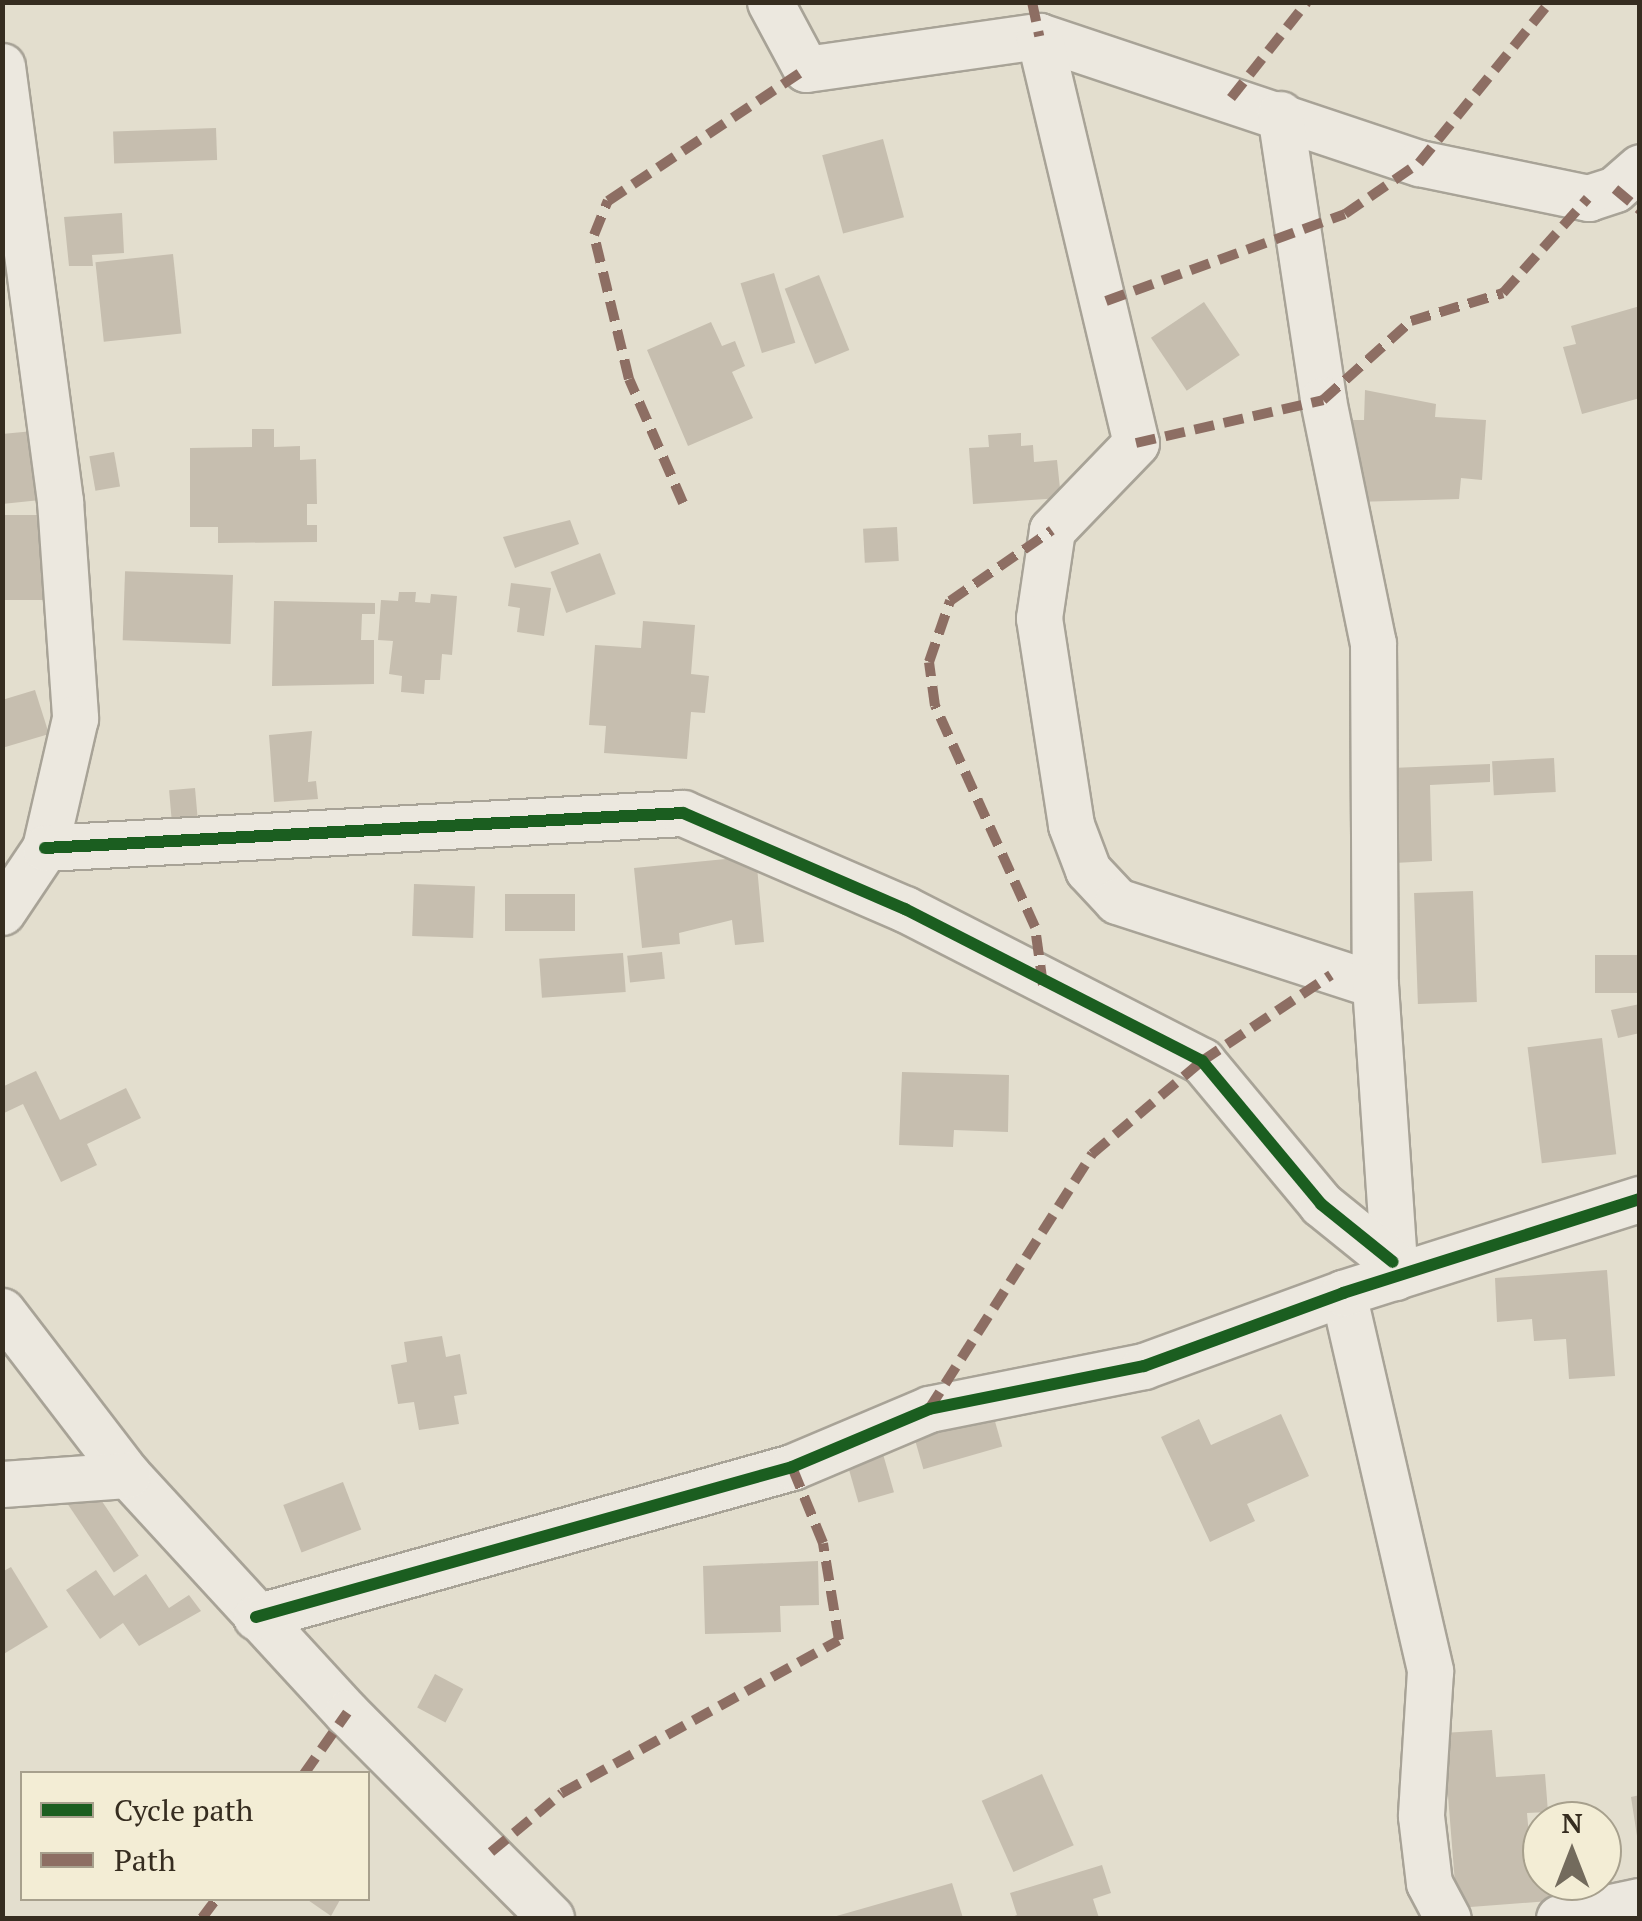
<!DOCTYPE html>
<style>
body{margin:0}
#map{position:relative;width:1642px;height:1921px;overflow:hidden;background:#e3dece;font-family:"PT Serif",serif}
div>[style]{position:absolute}
[style*='--x']{left:calc(var(--x)*1px);top:calc(var(--y)*1px);width:calc(var(--w)*1px);rotate:calc(var(--a)*1deg)}
.building>*{inset:0;background:#c6beaf;transform-origin:0 0}
.roads{filter:drop-shadow(2px 0 #a8a397) drop-shadow(-2px 0 #a8a397) drop-shadow(0 2px #a8a397) drop-shadow(0 -2px #a8a397)}
.street>*{height:45px;margin:-22.5px;padding:0 22.5px;transform-origin:22.5px;border-radius:22.5px;background:#ece8df}
.quiet>*{height:10px;margin-top:-5px;transform-origin:0;background:repeating-linear-gradient(90deg,#8d6e63 0 20px,transparent 0 30px)}
.cycleway>*{height:12px;margin:-6px;padding:0 6px;transform-origin:6px;border-radius:6px;background:#1b5e20}
span{translate:-50% -50%;white-space:nowrap;text-align:center;line-height:1.15;-webkit-text-stroke:9px #f3edd5;paint-order:stroke}
.frame{position:absolute;inset:0;border:5px solid #362d20;pointer-events:none}
.legend{position:absolute;left:20px;top:1771px;width:350px;height:130px;box-sizing:border-box;background:#f3edd5;border:2px solid #a7a08d;margin:0;padding:12px 18px;list-style:none;font-size:30px;color:#362d20}
.legend li{display:flex;align-items:center;gap:20px;height:50px}
.legend b{width:50px;border:2px solid #a7a08d}
.north{position:absolute;left:1522px;top:1801px;width:100px;height:100px;box-sizing:border-box;background:#f3edd5;border:2px solid #a7a08d;border-radius:50%;rotate:0deg;font-size:28px;font-weight:700;line-height:40px;text-align:center;color:#362d20}
.north::after{content:'';display:block;margin:auto;width:35px;height:45px;background:#736b5d;clip-path:polygon(50% 0,100% 100%,50% 72%,0 100%)}
</style>
<div id="map">
<div class="building">
<i style="left:216px;top:128px;width:32px;height:103px;rotate:88deg"></i>
<i style="left:883px;top:139px;width:81px;height:63px;rotate:75deg"></i>
<i style="clip-path:polygon(122px 213px,124px 253px,92px 255px,93px 266px,69px 266px,64px 217px)"></i>
<i style="left:173px;top:254px;width:80px;height:78px;rotate:84deg"></i>
<i style="left:774px;top:273px;width:73px;height:35px;rotate:73deg"></i>
<i style="left:819px;top:275px;width:81px;height:37px;rotate:68deg"></i>
<i style="left:1204px;top:302px;width:64px;height:64px;rotate:56deg"></i>
<i style="clip-path:polygon(1640px 306px,1640px 398px,1582px 414px,1563px 347px,1576px 344px,1571px 326px)"></i>
<i style="clip-path:polygon(711px 322px,722px 346px,735px 341px,745px 366px,732px 372px,753px 418px,688px 446px,647px 350px)"></i>
<i style="clip-path:polygon(1365px 390px,1436px 404px,1435px 417px,1486px 420px,1482px 480px,1461px 478px,1459px 499px,1355px 502px,1347px 482px,1351px 420px,1364px 420px)"></i>
<i style="clip-path:polygon(252px 429px,274px 429px,274px 447px,300px 446px,300px 460px,316px 459px,317px 504px,307px 504px,307px 525px,317px 525px,317px 542px,218px 543px,218px 527px,190px 527px,190px 448px,252px 447px)"></i>
<i style="clip-path:polygon(44px 430px,50px 499px,2px 504px,2px 434px)"></i>
<i style="clip-path:polygon(1021px 433px,1021px 446px,1033px 445px,1034px 462px,1057px 460px,1061px 498px,973px 504px,969px 448px,989px 447px,988px 435px)"></i>
<i style="left:114px;top:452px;width:35px;height:25px;rotate:80deg"></i>
<i style="left:2px;top:515px;width:48px;height:85px"></i>
<i style="clip-path:polygon(570px 520px,579px 544px,515px 568px,503px 537px)"></i>
<i style="left:897px;top:527px;width:34px;height:34px;rotate:87deg"></i>
<i style="left:600px;top:553px;width:44px;height:53px;rotate:69deg"></i>
<i style="left:233px;top:575px;width:69px;height:108px;rotate:92deg"></i>
<i style="clip-path:polygon(511px 583px,551px 588px,544px 636px,517px 632px,520px 608px,508px 606px)"></i>
<i style="clip-path:polygon(399px 592px,416px 592px,415px 602px,430px 603px,431px 594px,457px 596px,452px 655px,442px 654px,440px 680px,425px 680px,424px 694px,401px 692px,402px 676px,389px 674px,393px 641px,378px 640px,381px 600px,398px 601px)"></i>
<i style="clip-path:polygon(274px 601px,375px 603px,375px 614px,362px 614px,361px 640px,374px 640px,374px 684px,272px 686px)"></i>
<i style="clip-path:polygon(643px 621px,695px 625px,691px 674px,709px 676px,705px 713px,691px 712px,687px 759px,604px 753px,606px 726px,589px 725px,595px 645px,641px 648px)"></i>
<i style="clip-path:polygon(35px 690px,49px 734px,2px 748px,2px 700px)"></i>
<i style="clip-path:polygon(312px 731px,308px 782px,316px 781px,318px 799px,274px 802px,269px 735px)"></i>
<i style="left:1554px;top:758px;width:34px;height:62px;rotate:87deg"></i>
<i style="clip-path:polygon(1490px 764px,1490px 782px,1430px 785px,1432px 861px,1394px 863px,1391px 768px)"></i>
<i style="left:195px;top:788px;width:35px;height:26px;rotate:85deg"></i>
<i style="clip-path:polygon(756px 856px,764px 942px,735px 945px,732px 920px,679px 933px,680px 944px,642px 948px,634px 868px)"></i>
<i style="left:414px;top:884px;width:61px;height:52px;rotate:2deg"></i>
<i style="left:1473px;top:891px;width:111px;height:59px;rotate:88deg"></i>
<i style="left:505px;top:894px;width:70px;height:37px"></i>
<i style="left:662px;top:952px;width:27px;height:35px;rotate:84deg"></i>
<i style="left:623px;top:953px;width:39px;height:84px;rotate:86deg"></i>
<i style="left:1640px;top:955px;width:38px;height:45px;rotate:90deg"></i>
<i style="clip-path:polygon(1640px 1004px,1640px 1033px,1618px 1038px,1611px 1010px)"></i>
<i style="left:1602px;top:1038px;width:117px;height:75px;rotate:83deg"></i>
<i style="clip-path:polygon(36px 1071px,60px 1120px,126px 1088px,141px 1118px,87px 1144px,97px 1165px,61px 1182px,23px 1104px,2px 1114px,2px 1087px)"></i>
<i style="clip-path:polygon(902px 1072px,1009px 1075px,1008px 1132px,954px 1130px,953px 1147px,899px 1145px)"></i>
<i style="clip-path:polygon(1607px 1270px,1615px 1376px,1569px 1379px,1566px 1339px,1534px 1341px,1532px 1319px,1497px 1322px,1495px 1278px)"></i>
<i style="clip-path:polygon(442px 1336px,446px 1357px,460px 1354px,467px 1394px,454px 1396px,459px 1424px,419px 1430px,414px 1402px,398px 1404px,391px 1365px,407px 1362px,404px 1342px)"></i>
<i style="left:992px;top:1411px;width:37px;height:82px;rotate:74deg"></i>
<i style="clip-path:polygon(1281px 1414px,1309px 1476px,1247px 1504px,1255px 1521px,1210px 1542px,1161px 1437px,1199px 1419px,1211px 1445px)"></i>
<i style="left:881px;top:1447px;width:47px;height:37px;rotate:74deg"></i>
<i style="left:89px;top:1482px;width:89px;height:30px;rotate:56deg"></i>
<i style="left:343px;top:1482px;width:51px;height:64px;rotate:69deg"></i>
<i style="clip-path:polygon(818px 1561px,819px 1605px,780px 1606px,781px 1632px,705px 1634px,703px 1566px)"></i>
<i style="clip-path:polygon(11px 1567px,48px 1627px,2px 1655px,2px 1572px)"></i>
<i style="clip-path:polygon(96px 1570px,114px 1596px,146px 1574px,169px 1608px,189px 1595px,201px 1611px,139px 1646px,123px 1623px,100px 1639px,66px 1590px)"></i>
<i style="left:435px;top:1674px;width:32px;height:38px;rotate:28deg"></i>
<i style="clip-path:polygon(1492px 1730px,1496px 1777px,1545px 1774px,1548px 1812px,1527px 1813px,1529px 1836px,1542px 1835px,1542px 1881px,1561px 1881px,1562px 1900px,1457px 1908px,1443px 1733px)"></i>
<i style="left:1042px;top:1774px;width:78px;height:66px;rotate:66deg"></i>
<i style="clip-path:polygon(1640px 1795px,1640px 1835px,1637px 1836px,1631px 1797px)"></i>
<i style="clip-path:polygon(1102px 1865px,1111px 1893px,1093px 1899px,1099px 1918px,1009px 1918px,1017px 1915px,1010px 1893px)"></i>
<i style="clip-path:polygon(952px 1883px,963px 1918px,833px 1918px,833px 1917px)"></i>
<i style="clip-path:polygon(305px 1898px,341px 1898px,331px 1916px)"></i>
</div>
<div class="roads">
<div class="street">
<i style="--x:770;--y:2;--w:76;--a:61.8"></i>
<i style="--x:806;--y:69;--w:235;--a:-8.1"></i>
<i style="--x:1039;--y:36;--w:401;--a:18.5"></i>
<i style="--x:1419;--y:163;--w:173;--a:11.7"></i>
<i style="--x:1588;--y:198;--w:28;--a:-18"></i>
<i style="--x:1615;--y:189;--w:33;--a:-41"></i>
<i style="--x:1039;--y:36;--w:418;--a:76.6"></i>
<i style="--x:1136;--y:443;--w:121;--a:134"></i>
<i style="--x:1052;--y:530;--w:89;--a:98.4"></i>
<i style="--x:1039;--y:618;--w:209;--a:81.2"></i>
<i style="--x:1071;--y:825;--w:48;--a:69.3"></i>
<i style="--x:1088;--y:870;--w:42;--a:46.9"></i>
<i style="--x:1117;--y:901;--w:271;--a:18"></i>
<i style="--x:2;--y:66;--w:439;--a:82.4"></i>
<i style="--x:60;--y:501;--w:218;--a:86"></i>
<i style="--x:75;--y:718;--w:133;--a:103"></i>
<i style="--x:45;--y:848;--w:77;--a:123.9"></i>
<i style="--x:1280;--y:114;--w:289;--a:81.4"></i>
<i style="--x:1323;--y:400;--w:248;--a:78.4"></i>
<i style="--x:1373;--y:643;--w:342;--a:89.7"></i>
<i style="--x:1375;--y:985;--w:293;--a:86.1"></i>
<i style="--x:45;--y:848;--w:639;--a:-3.14"></i>
<i style="--x:683;--y:813;--w:242;--a:23.4"></i>
<i style="--x:905;--y:909;--w:334;--a:27.1"></i>
<i style="--x:1202;--y:1061;--w:186;--a:50.2"></i>
<i style="--x:1321;--y:1204;--w:92;--a:38.9"></i>
<i style="--x:1343;--y:1293;--w:388;--a:77"></i>
<i style="--x:1430;--y:1671;--w:145;--a:93.6"></i>
<i style="--x:1421;--y:1816;--w:67;--a:83.2"></i>
<i style="--x:1429;--y:1883;--w:40;--a:62"></i>
<i style="--x:2;--y:1311;--w:207;--a:52.5"></i>
<i style="--x:128;--y:1475;--w:323;--a:47.4"></i>
<i style="--x:347;--y:1713;--w:289;--a:45.1"></i>
<i style="--x:2;--y:1484;--w:126;--a:-4.1"></i>
<i style="--x:256;--y:1617;--w:557;--a:-15.63"></i>
<i style="--x:792;--y:1467;--w:149;--a:-22.9"></i>
<i style="--x:929;--y:1409;--w:219;--a:-11.3"></i>
<i style="--x:1144;--y:1366;--w:212;--a:-20.1"></i>
<i style="--x:1343;--y:1293;--w:312;--a:-17.6"></i>
<i style="--x:1559;--y:1918;--w:83;--a:-11.9"></i>
</div>
</div>
<div class="quiet">
<i style="--x:1032;--y:2;--w:35;--a:78"></i>
<i style="--x:1231;--y:98;--w:122;--a:-51.6"></i>
<i style="--x:1615;--y:189;--w:33;--a:40"></i>
<i style="--x:1106;--y:301;--w:254;--a:-20"></i>
<i style="--x:1345;--y:214;--w:90;--a:-34.6"></i>
<i style="--x:1419;--y:163;--w:208;--a:-50.9"></i>
<i style="--x:1136;--y:443;--w:192;--a:-12.9"></i>
<i style="--x:1323;--y:400;--w:118;--a:-41.9"></i>
<i style="--x:1411;--y:321;--w:96;--a:-16.9"></i>
<i style="--x:1503;--y:293;--w:127;--a:-48.2"></i>
<i style="--x:683;--y:503;--w:135;--a:-113.5"></i>
<i style="--x:629;--y:379;--w:148;--a:-103.7"></i>
<i style="--x:594;--y:235;--w:37;--a:-68"></i>
<i style="--x:608;--y:201;--w:238;--a:-33.7"></i>
<i style="--x:1043;--y:985;--w:59;--a:-97.9"></i>
<i style="--x:1035;--y:927;--w:243;--a:-114.3"></i>
<i style="--x:935;--y:706;--w:44;--a:-97.8"></i>
<i style="--x:929;--y:662;--w:65;--a:-71"></i>
<i style="--x:950;--y:601;--w:124;--a:-34.8"></i>
<i style="--x:929;--y:1409;--w:303;--a:-57.4"></i>
<i style="--x:1092;--y:1154;--w:144;--a:-40.2"></i>
<i style="--x:1202;--y:1061;--w:155;--a:-33.7"></i>
<i style="--x:304;--y:1774;--w:75;--a:-54.8"></i>
<i style="--x:491;--y:1852;--w:92;--a:-39.7"></i>
<i style="--x:562;--y:1793;--w:316;--a:-28.9"></i>
<i style="--x:839;--y:1640;--w:98;--a:-99.4"></i>
<i style="--x:823;--y:1543;--w:82;--a:-112.2"></i>
<i style="--x:202;--y:1918;--w:25;--a:-53"></i>
</div>
<div class="cycleway">
<i style="--x:45;--y:848;--w:639;--a:-3.14"></i>
<i style="--x:683;--y:813;--w:242;--a:23.4"></i>
<i style="--x:905;--y:909;--w:334;--a:27.1"></i>
<i style="--x:1202;--y:1061;--w:186;--a:50.2"></i>
<i style="--x:1321;--y:1204;--w:92;--a:38.9"></i>
<i style="--x:256;--y:1617;--w:557;--a:-15.63"></i>
<i style="--x:792;--y:1467;--w:149;--a:-22.9"></i>
<i style="--x:929;--y:1409;--w:219;--a:-11.3"></i>
<i style="--x:1144;--y:1366;--w:212;--a:-20.1"></i>
<i style="--x:1343;--y:1293;--w:312;--a:-17.6"></i>
</div>
<div class="frame"></div>
<ul class="legend">
<li><b style="height:12px;background:#1b5e20"></b>Cycle path</li>
<li><b style="height:12px;background:#8d6e63"></b>Path</li>
</ul>
<div class="north">N</div>
</div>
